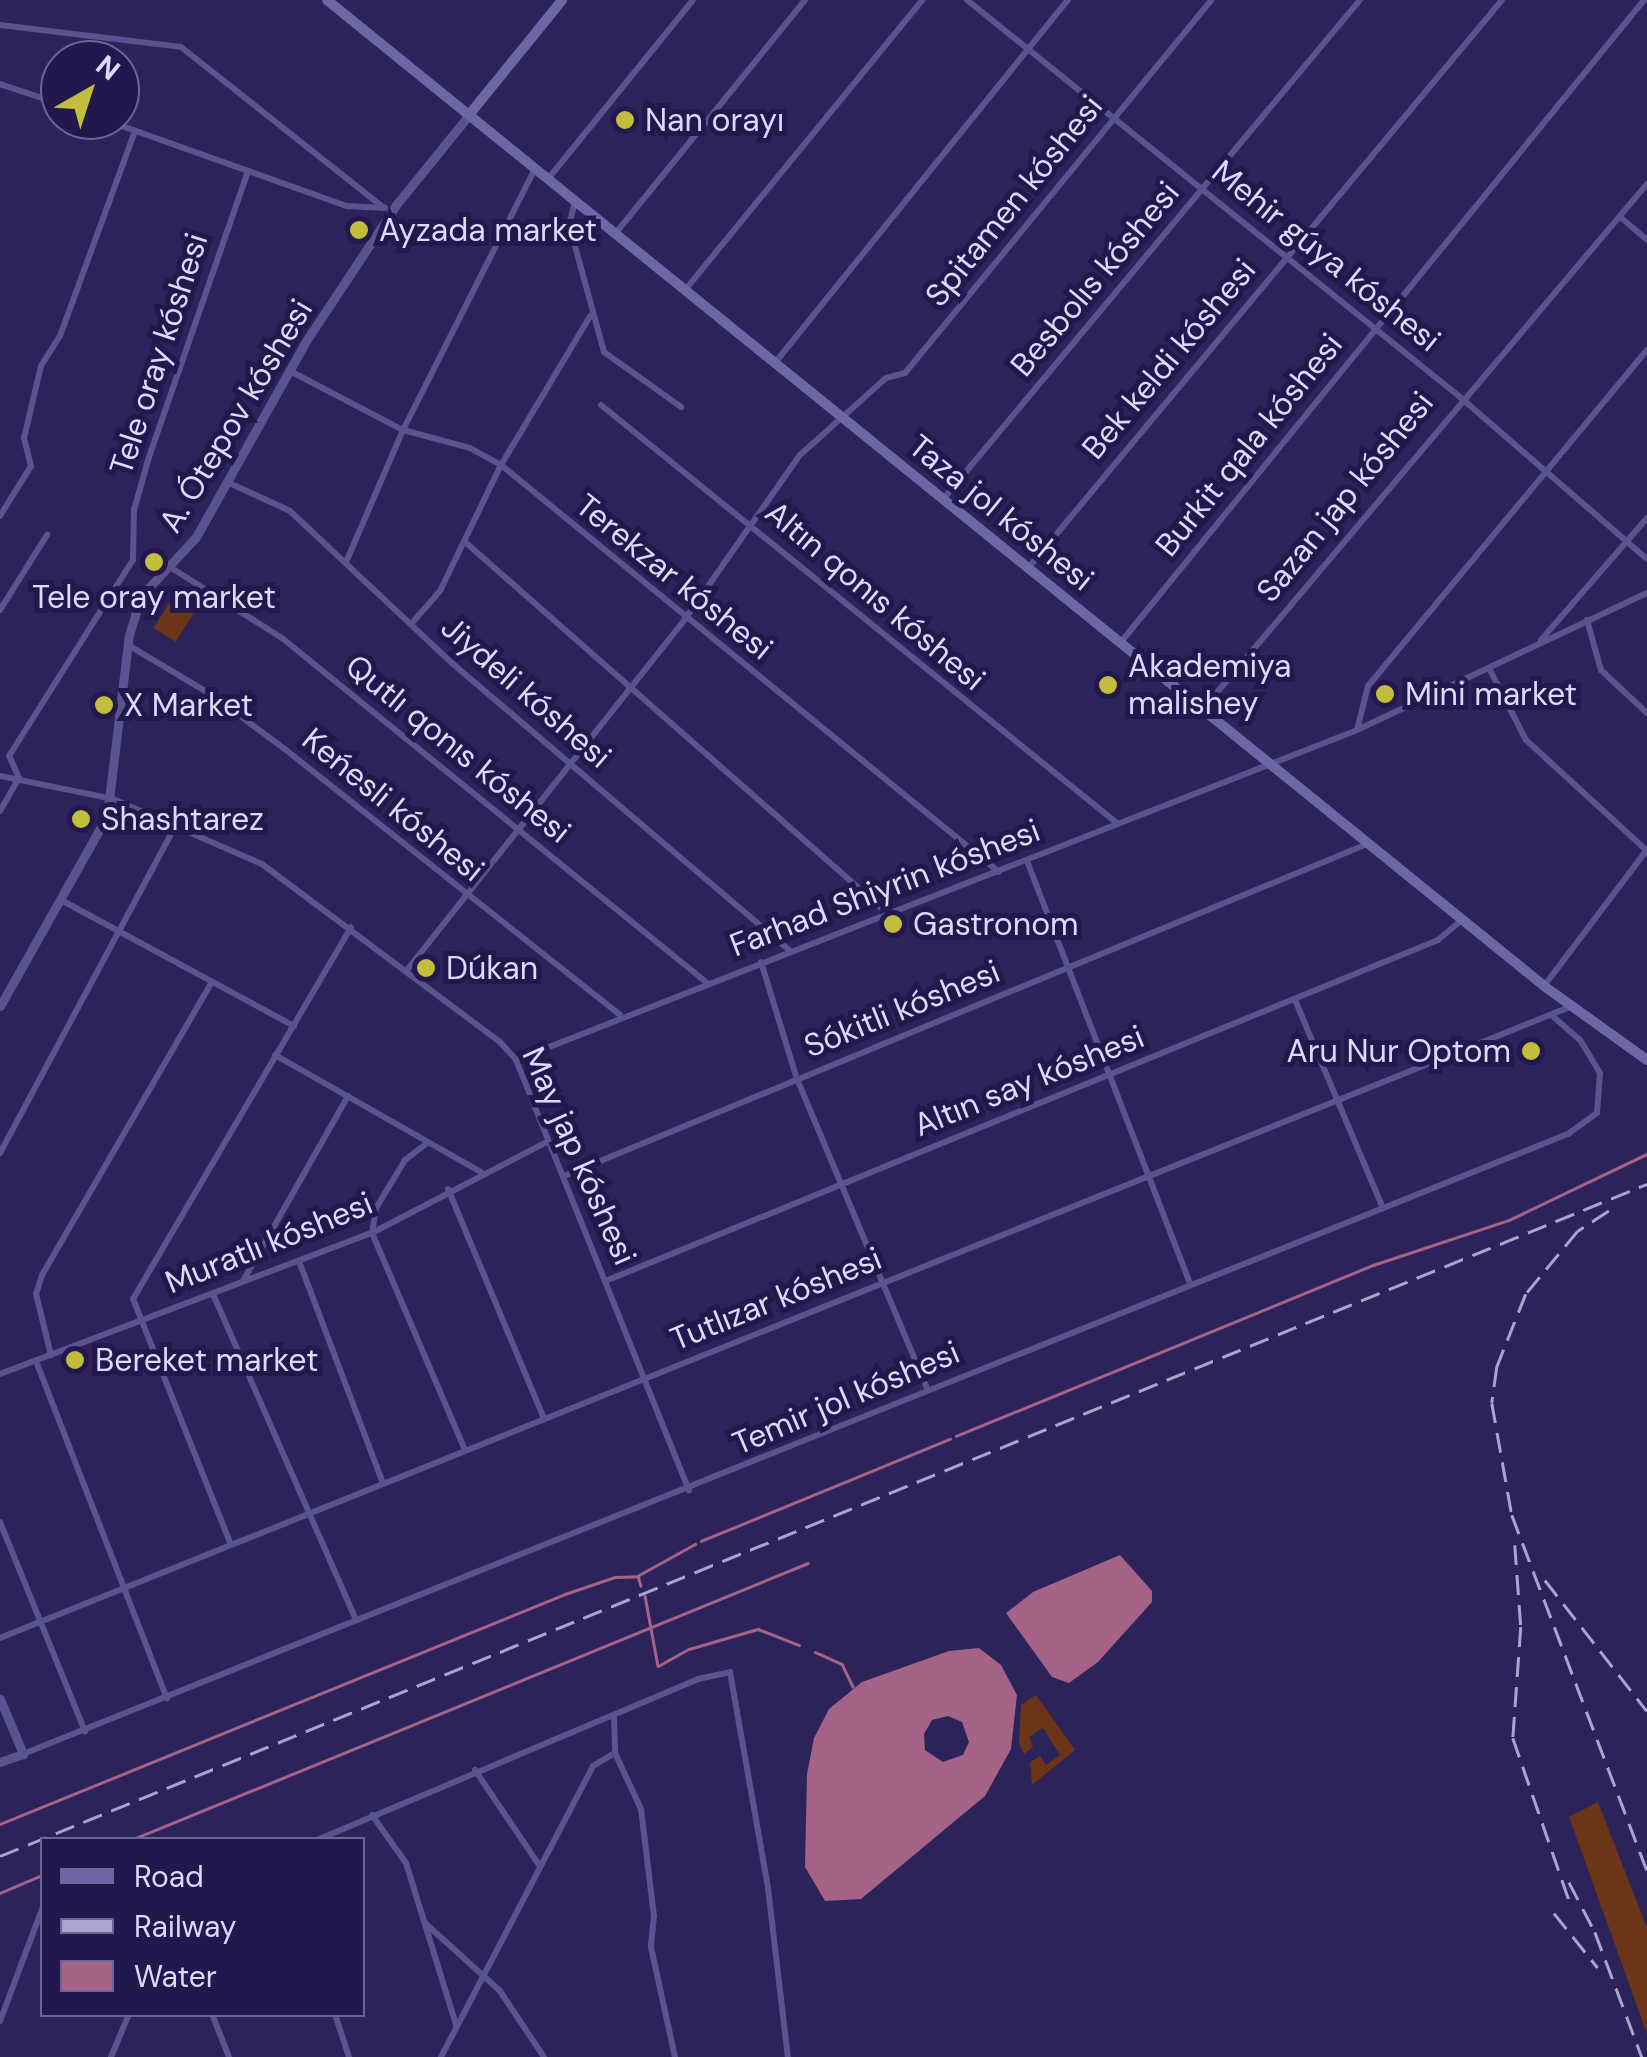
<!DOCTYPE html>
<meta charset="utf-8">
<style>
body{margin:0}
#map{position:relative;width:1647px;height:2057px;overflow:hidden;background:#2b2359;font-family:"DM Sans",sans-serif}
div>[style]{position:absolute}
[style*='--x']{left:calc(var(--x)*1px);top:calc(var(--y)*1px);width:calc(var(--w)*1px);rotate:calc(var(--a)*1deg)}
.green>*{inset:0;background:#6b3518;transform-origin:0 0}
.water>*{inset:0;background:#a56388}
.stream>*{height:2.5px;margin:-1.25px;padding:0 1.25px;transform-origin:1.25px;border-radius:1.25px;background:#a56388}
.minor>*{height:6px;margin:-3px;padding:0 3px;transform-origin:3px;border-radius:3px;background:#59548f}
.tertiary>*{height:9px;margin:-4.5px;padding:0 4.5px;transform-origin:4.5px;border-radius:4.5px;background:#59548f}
.secondary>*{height:10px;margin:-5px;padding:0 5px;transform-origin:5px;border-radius:5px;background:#6c68a7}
.rail>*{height:2.5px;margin-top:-1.25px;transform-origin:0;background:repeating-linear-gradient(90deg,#a8a5ce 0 20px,transparent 0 30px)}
.dots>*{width:28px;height:28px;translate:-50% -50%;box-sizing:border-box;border:5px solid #22184e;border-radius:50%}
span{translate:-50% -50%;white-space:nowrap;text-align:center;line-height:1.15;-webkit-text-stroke:10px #22184e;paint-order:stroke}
.poi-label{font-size:32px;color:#dbdafd}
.left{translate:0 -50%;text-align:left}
.right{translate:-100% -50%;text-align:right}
.street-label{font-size:32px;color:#dbdafd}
.legend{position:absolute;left:40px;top:1837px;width:325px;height:180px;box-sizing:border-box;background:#22184e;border:2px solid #6c6694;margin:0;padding:12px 18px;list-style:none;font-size:30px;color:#dbdafd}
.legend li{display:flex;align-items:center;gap:20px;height:50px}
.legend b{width:50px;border:2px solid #6c6694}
.north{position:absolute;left:40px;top:40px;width:100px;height:100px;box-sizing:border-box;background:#22184e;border:2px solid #6c6694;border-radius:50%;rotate:39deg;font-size:28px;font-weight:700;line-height:40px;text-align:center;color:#dbdafd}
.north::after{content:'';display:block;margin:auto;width:35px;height:45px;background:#c3bd3e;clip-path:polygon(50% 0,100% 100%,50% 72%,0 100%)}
</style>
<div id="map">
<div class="green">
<i style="left:178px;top:589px;width:26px;height:46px;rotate:32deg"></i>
<i style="clip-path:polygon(1036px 1695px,1075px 1750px,1032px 1785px,1030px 1762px,1040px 1756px,1046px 1765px,1060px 1755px,1043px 1728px,1029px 1737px,1033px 1747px,1024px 1754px,1019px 1744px,1021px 1705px)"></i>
<i style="clip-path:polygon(1598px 1802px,1647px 1928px,1647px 2034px,1569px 1817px)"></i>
</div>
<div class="water">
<i style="clip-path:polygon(1120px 1555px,1152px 1591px,1152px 1602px,1098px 1662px,1069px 1683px,1052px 1677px,1006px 1613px,1033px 1592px)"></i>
<i style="clip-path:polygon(evenodd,979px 1648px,1001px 1665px,1017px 1695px,1011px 1749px,985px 1796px,861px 1899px,825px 1901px,805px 1867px,807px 1774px,814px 1738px,829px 1709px,862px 1682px,949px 1651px,979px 1648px,948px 1716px,962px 1722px,969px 1742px,963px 1755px,943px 1762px,925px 1750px,924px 1734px,932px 1720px,948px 1716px)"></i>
</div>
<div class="stream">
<i style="--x:956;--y:1436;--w:451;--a:-22.3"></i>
<i style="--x:1373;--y:1265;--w:143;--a:-18.3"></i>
<i style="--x:1509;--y:1220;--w:153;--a:-25.6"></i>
<i style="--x:701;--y:1541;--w:269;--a:-22.3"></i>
<i style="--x:639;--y:1575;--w:64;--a:-29"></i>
<i style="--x:645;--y:1596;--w:71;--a:79.5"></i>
<i style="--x:658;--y:1666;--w:35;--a:-29"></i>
<i style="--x:689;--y:1649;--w:72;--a:-16.2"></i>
<i style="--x:758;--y:1629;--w:44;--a:21.3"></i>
<i style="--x:815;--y:1652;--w:30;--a:24"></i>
<i style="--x:842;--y:1664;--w:25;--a:64"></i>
<i style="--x:0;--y:1824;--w:610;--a:-22.15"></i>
<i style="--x:565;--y:1594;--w:53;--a:-18.8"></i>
<i style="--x:615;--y:1577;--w:23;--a:-2"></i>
<i style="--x:638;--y:1576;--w:10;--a:73"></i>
<i style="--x:131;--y:1840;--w:731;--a:-22.25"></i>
<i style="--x:0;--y:1893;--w:46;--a:-23.2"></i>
</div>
<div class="minor">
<i style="--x:967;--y:0;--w:633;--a:38.84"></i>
<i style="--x:1460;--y:397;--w:247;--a:40.9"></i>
<i style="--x:0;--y:25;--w:182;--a:6.9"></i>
<i style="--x:181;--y:47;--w:259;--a:38.4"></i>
<i style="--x:0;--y:84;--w:63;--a:18.4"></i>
<i style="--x:105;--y:120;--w:257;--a:19.6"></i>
<i style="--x:347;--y:206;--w:38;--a:3"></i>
<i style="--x:548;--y:179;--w:230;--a:-51"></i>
<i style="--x:575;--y:202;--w:23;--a:105"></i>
<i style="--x:569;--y:224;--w:133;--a:74.7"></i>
<i style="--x:604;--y:352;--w:95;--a:35.5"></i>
<i style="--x:1620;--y:217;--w:35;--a:40"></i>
<i style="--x:615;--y:234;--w:301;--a:-50.9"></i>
<i style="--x:685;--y:290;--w:375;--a:-50.7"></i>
<i style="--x:774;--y:364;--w:468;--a:-51.1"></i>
<i style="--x:290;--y:371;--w:127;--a:27.6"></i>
<i style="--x:403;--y:430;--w:69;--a:15"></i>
<i style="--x:470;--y:448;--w:35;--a:29"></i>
<i style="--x:501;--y:465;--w:643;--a:39.26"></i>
<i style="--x:601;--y:405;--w:665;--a:39.02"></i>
<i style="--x:227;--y:482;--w:69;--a:24.7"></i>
<i style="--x:290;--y:511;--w:224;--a:43.2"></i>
<i style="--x:453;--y:664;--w:441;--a:40.4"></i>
<i style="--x:944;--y:498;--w:649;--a:-50.13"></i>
<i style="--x:0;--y:516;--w:59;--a:-58.2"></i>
<i style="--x:31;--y:466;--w:29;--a:-104"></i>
<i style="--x:24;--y:438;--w:74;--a:-76.7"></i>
<i style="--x:41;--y:366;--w:36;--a:-58"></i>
<i style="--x:60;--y:336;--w:218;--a:-69.9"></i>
<i style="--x:465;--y:542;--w:560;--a:41.31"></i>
<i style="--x:347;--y:560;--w:142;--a:-66.7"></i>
<i style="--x:403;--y:430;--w:292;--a:-63.2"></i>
<i style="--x:170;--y:567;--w:133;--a:32.4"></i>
<i style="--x:282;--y:638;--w:546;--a:39.05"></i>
<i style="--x:1029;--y:567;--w:738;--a:-50.16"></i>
<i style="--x:0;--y:610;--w:89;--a:-57.9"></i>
<i style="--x:1587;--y:620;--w:52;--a:74.4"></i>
<i style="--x:1601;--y:670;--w:63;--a:43.1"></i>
<i style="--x:411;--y:624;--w:44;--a:-48.7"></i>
<i style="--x:440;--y:591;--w:140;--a:-64.2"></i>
<i style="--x:501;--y:465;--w:174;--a:-59.1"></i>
<i style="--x:1541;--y:640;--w:162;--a:-49"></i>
<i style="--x:1121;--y:642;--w:828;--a:-50.83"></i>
<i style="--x:128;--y:645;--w:98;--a:30.8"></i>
<i style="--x:212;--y:695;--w:92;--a:36.6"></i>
<i style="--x:286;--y:750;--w:426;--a:38.4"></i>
<i style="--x:1489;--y:668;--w:81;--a:62.8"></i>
<i style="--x:1526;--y:740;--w:164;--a:42.5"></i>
<i style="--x:1203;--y:709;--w:688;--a:-49.78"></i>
<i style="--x:1357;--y:730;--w:45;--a:-76"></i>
<i style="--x:1368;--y:686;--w:437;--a:-50.3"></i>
<i style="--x:0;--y:776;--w:115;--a:11.5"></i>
<i style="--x:113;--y:799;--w:163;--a:23.6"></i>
<i style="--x:262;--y:864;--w:297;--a:36.8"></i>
<i style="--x:500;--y:1042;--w:24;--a:48"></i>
<i style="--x:516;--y:1060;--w:464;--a:68.1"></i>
<i style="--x:0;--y:811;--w:38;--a:-60"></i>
<i style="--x:19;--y:778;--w:24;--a:-114"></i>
<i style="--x:9;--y:756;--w:232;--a:-57.7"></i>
<i style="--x:133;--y:560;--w:50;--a:-88.9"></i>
<i style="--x:134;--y:510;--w:55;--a:-74.2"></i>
<i style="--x:149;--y:457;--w:303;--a:-70.9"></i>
<i style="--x:1027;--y:861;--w:452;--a:68.9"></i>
<i style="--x:61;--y:900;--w:265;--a:28.4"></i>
<i style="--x:761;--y:962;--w:122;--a:72.9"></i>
<i style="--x:797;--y:1079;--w:337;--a:67.2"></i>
<i style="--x:407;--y:970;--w:448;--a:-51.6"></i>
<i style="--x:685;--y:619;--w:200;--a:-55"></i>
<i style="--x:800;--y:455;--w:115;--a:-41.8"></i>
<i style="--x:886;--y:378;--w:20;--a:-15"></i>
<i style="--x:905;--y:373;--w:482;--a:-50.6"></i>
<i style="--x:1544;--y:986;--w:171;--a:-52.9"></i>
<i style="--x:1295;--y:1000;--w:226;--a:67.1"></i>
<i style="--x:275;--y:1055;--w:237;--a:29.6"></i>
<i style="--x:516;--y:1060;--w:903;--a:-21.42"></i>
<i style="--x:1357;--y:730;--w:321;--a:-25.3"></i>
<i style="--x:427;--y:1143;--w:28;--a:142"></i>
<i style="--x:405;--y:1160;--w:56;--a:121.1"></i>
<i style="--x:376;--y:1208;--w:25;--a:99"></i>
<i style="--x:372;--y:1233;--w:236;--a:66.8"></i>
<i style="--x:0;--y:1153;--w:371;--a:-61.8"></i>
<i style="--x:564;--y:1176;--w:869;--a:-22.46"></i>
<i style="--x:448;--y:1189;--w:248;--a:67.3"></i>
<i style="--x:299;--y:1261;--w:237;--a:69.3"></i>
<i style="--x:608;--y:1280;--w:897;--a:-22.28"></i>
<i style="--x:1438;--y:940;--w:31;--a:-40"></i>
<i style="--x:243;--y:1281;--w:213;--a:-60.4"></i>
<i style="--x:213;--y:1294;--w:353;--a:66.3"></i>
<i style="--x:51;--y:1355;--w:63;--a:-103.8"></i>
<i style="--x:36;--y:1294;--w:20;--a:-72"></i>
<i style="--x:42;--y:1275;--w:339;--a:-59.9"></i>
<i style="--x:36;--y:1361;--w:362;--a:68.8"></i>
<i style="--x:0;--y:1374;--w:398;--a:-20.8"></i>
<i style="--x:372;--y:1233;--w:199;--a:-27.5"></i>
<i style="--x:0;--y:1522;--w:226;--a:67.9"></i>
<i style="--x:231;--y:1545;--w:265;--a:-111.7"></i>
<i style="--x:133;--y:1299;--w:431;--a:-59.6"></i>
<i style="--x:0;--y:1638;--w:1692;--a:-21.9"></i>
<i style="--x:614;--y:1718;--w:35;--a:88"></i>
<i style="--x:615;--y:1753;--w:62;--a:65.1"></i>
<i style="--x:641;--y:1809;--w:108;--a:83.1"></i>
<i style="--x:654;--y:1916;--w:31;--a:96"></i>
<i style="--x:651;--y:1947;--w:113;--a:77.7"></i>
<i style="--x:23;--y:1754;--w:1665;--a:-21.87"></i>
<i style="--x:1568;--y:1134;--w:36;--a:-36"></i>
<i style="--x:1597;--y:1113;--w:40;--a:-85.7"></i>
<i style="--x:1600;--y:1073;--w:39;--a:-121"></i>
<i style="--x:1580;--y:1040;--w:37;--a:-139"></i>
<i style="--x:475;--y:1770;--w:115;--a:56"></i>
<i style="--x:372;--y:1815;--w:59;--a:54.7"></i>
<i style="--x:406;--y:1863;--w:170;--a:72.8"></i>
<i style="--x:317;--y:1840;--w:414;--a:-22.9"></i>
<i style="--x:698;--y:1679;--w:33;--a:-12"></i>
<i style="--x:730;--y:1672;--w:219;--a:80"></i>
<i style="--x:768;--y:1888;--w:170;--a:83.3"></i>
<i style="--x:425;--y:1923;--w:101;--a:42.2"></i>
<i style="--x:500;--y:1991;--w:79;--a:56.3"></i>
<i style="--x:212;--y:2014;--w:46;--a:68.4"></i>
<i style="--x:335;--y:2014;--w:45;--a:72"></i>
<i style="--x:0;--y:2021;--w:120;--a:-69.4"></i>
<i style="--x:111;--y:2057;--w:47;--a:-67.3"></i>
<i style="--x:441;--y:2057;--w:328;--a:-62.4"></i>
<i style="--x:593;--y:1766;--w:26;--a:-31"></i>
</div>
<div class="tertiary">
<i style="--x:0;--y:1006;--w:218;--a:-60.6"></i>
<i style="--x:107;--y:816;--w:182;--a:-83.1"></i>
<i style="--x:129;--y:635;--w:41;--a:-72.9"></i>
<i style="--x:141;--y:596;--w:81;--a:-47"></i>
<i style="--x:196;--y:537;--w:225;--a:-60.7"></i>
<i style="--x:306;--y:341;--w:163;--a:-56.5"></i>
<i style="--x:396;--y:205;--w:116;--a:-51"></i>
<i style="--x:0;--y:1699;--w:60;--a:67.3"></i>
<i style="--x:23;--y:1754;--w:24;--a:161"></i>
</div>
<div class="secondary">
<i style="--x:327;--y:0;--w:1566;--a:39.01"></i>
<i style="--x:1544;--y:986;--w:127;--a:35.7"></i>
<i style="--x:469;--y:115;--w:148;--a:-51"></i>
</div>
<div class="rail">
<i style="--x:1609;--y:1211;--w:37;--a:147"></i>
<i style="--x:1578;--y:1231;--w:82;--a:129.5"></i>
<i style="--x:1526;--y:1294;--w:79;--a:111.7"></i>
<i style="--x:1497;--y:1367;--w:36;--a:98"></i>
<i style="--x:1492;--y:1403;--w:114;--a:79.9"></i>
<i style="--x:1512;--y:1515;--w:380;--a:69.2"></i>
<i style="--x:1515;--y:1545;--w:82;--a:85.8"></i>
<i style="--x:1521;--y:1627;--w:111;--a:94.1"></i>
<i style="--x:1513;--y:1738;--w:171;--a:70.9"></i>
<i style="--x:1545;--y:1580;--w:166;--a:52.1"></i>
<i style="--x:0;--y:1856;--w:1779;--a:-22.2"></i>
<i style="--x:1569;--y:1882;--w:56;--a:62.5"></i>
<i style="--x:1595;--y:1932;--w:134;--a:69.4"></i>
<i style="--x:1554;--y:1913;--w:70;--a:51.3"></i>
</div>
<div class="dots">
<i style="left:625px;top:120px;background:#c3bd3e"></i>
<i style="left:359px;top:230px;background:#c3bd3e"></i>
<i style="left:154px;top:562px;background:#c3bd3e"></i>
<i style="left:1108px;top:685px;background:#c3bd3e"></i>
<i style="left:1385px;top:694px;background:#c3bd3e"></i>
<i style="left:104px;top:705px;background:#c3bd3e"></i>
<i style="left:81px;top:819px;background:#c3bd3e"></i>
<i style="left:893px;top:924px;background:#c3bd3e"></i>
<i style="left:426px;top:968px;background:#c3bd3e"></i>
<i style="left:1531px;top:1051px;background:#c3bd3e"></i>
<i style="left:75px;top:1360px;background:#c3bd3e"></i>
</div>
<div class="poi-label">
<span class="left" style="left:645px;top:120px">Nan orayı</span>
<span class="left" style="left:379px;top:230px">Ayzada market</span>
<span style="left:154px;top:597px">Tele oray market</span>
<span class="left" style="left:1128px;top:685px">Akademiya<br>malishey</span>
<span class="left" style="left:1405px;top:694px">Mini market</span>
<span class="left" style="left:124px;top:705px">X Market</span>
<span class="left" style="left:101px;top:819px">Shashtarez</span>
<span class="left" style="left:913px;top:924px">Gastronom</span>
<span class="left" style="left:446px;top:968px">Dúkan</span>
<span class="right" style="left:1511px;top:1051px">Aru Nur Optom</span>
<span class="left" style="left:95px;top:1360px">Bereket market</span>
</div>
<div class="street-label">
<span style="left:1014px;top:201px;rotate:-51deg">Spitamen kóshesi</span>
<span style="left:1326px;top:256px;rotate:39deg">Mehir gúyа kóshesi</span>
<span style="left:1095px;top:279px;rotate:-50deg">Besbolıs kóshesi</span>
<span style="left:159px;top:354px;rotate:-72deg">Tele oray kóshesi</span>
<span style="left:1169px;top:359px;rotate:-50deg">Bek keldi kóshesi</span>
<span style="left:236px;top:416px;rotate:-59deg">A. Ótepov kóshesi</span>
<span style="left:1249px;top:445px;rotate:-51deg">Burkit qala kóshesi</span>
<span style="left:1345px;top:497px;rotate:-51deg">Sazan jap kóshesi</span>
<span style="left:1001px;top:513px;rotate:39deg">Taza jol kóshesi</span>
<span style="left:674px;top:577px;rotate:39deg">Terekzar kóshesi</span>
<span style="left:875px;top:596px;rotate:40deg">Altın qonıs kóshesi</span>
<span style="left:526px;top:692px;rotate:41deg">Jiydeli kóshesi</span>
<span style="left:458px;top:749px;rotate:39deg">Qutlı qonıs kóshesi</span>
<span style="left:393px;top:805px;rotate:39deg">Keńesli kóshesi</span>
<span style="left:885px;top:888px;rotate:-21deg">Farhad Shiyrin kóshesi</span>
<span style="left:902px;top:1009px;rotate:-22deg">Sókitli kóshesi</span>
<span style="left:1029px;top:1081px;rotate:-22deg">Altın say kóshesi</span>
<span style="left:579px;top:1156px;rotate:66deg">May jap kóshesi</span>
<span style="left:269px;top:1243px;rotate:-22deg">Muratlı kóshesi</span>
<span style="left:776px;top:1299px;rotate:-22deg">Tutlızar kóshesi</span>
<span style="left:846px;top:1398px;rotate:-23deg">Temir jol kóshesi</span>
</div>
<ul class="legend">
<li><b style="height:12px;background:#6c68a7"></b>Road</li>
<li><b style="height:12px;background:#a8a5ce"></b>Railway</li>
<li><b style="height:28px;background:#a56388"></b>Water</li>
</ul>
<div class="north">N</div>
</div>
